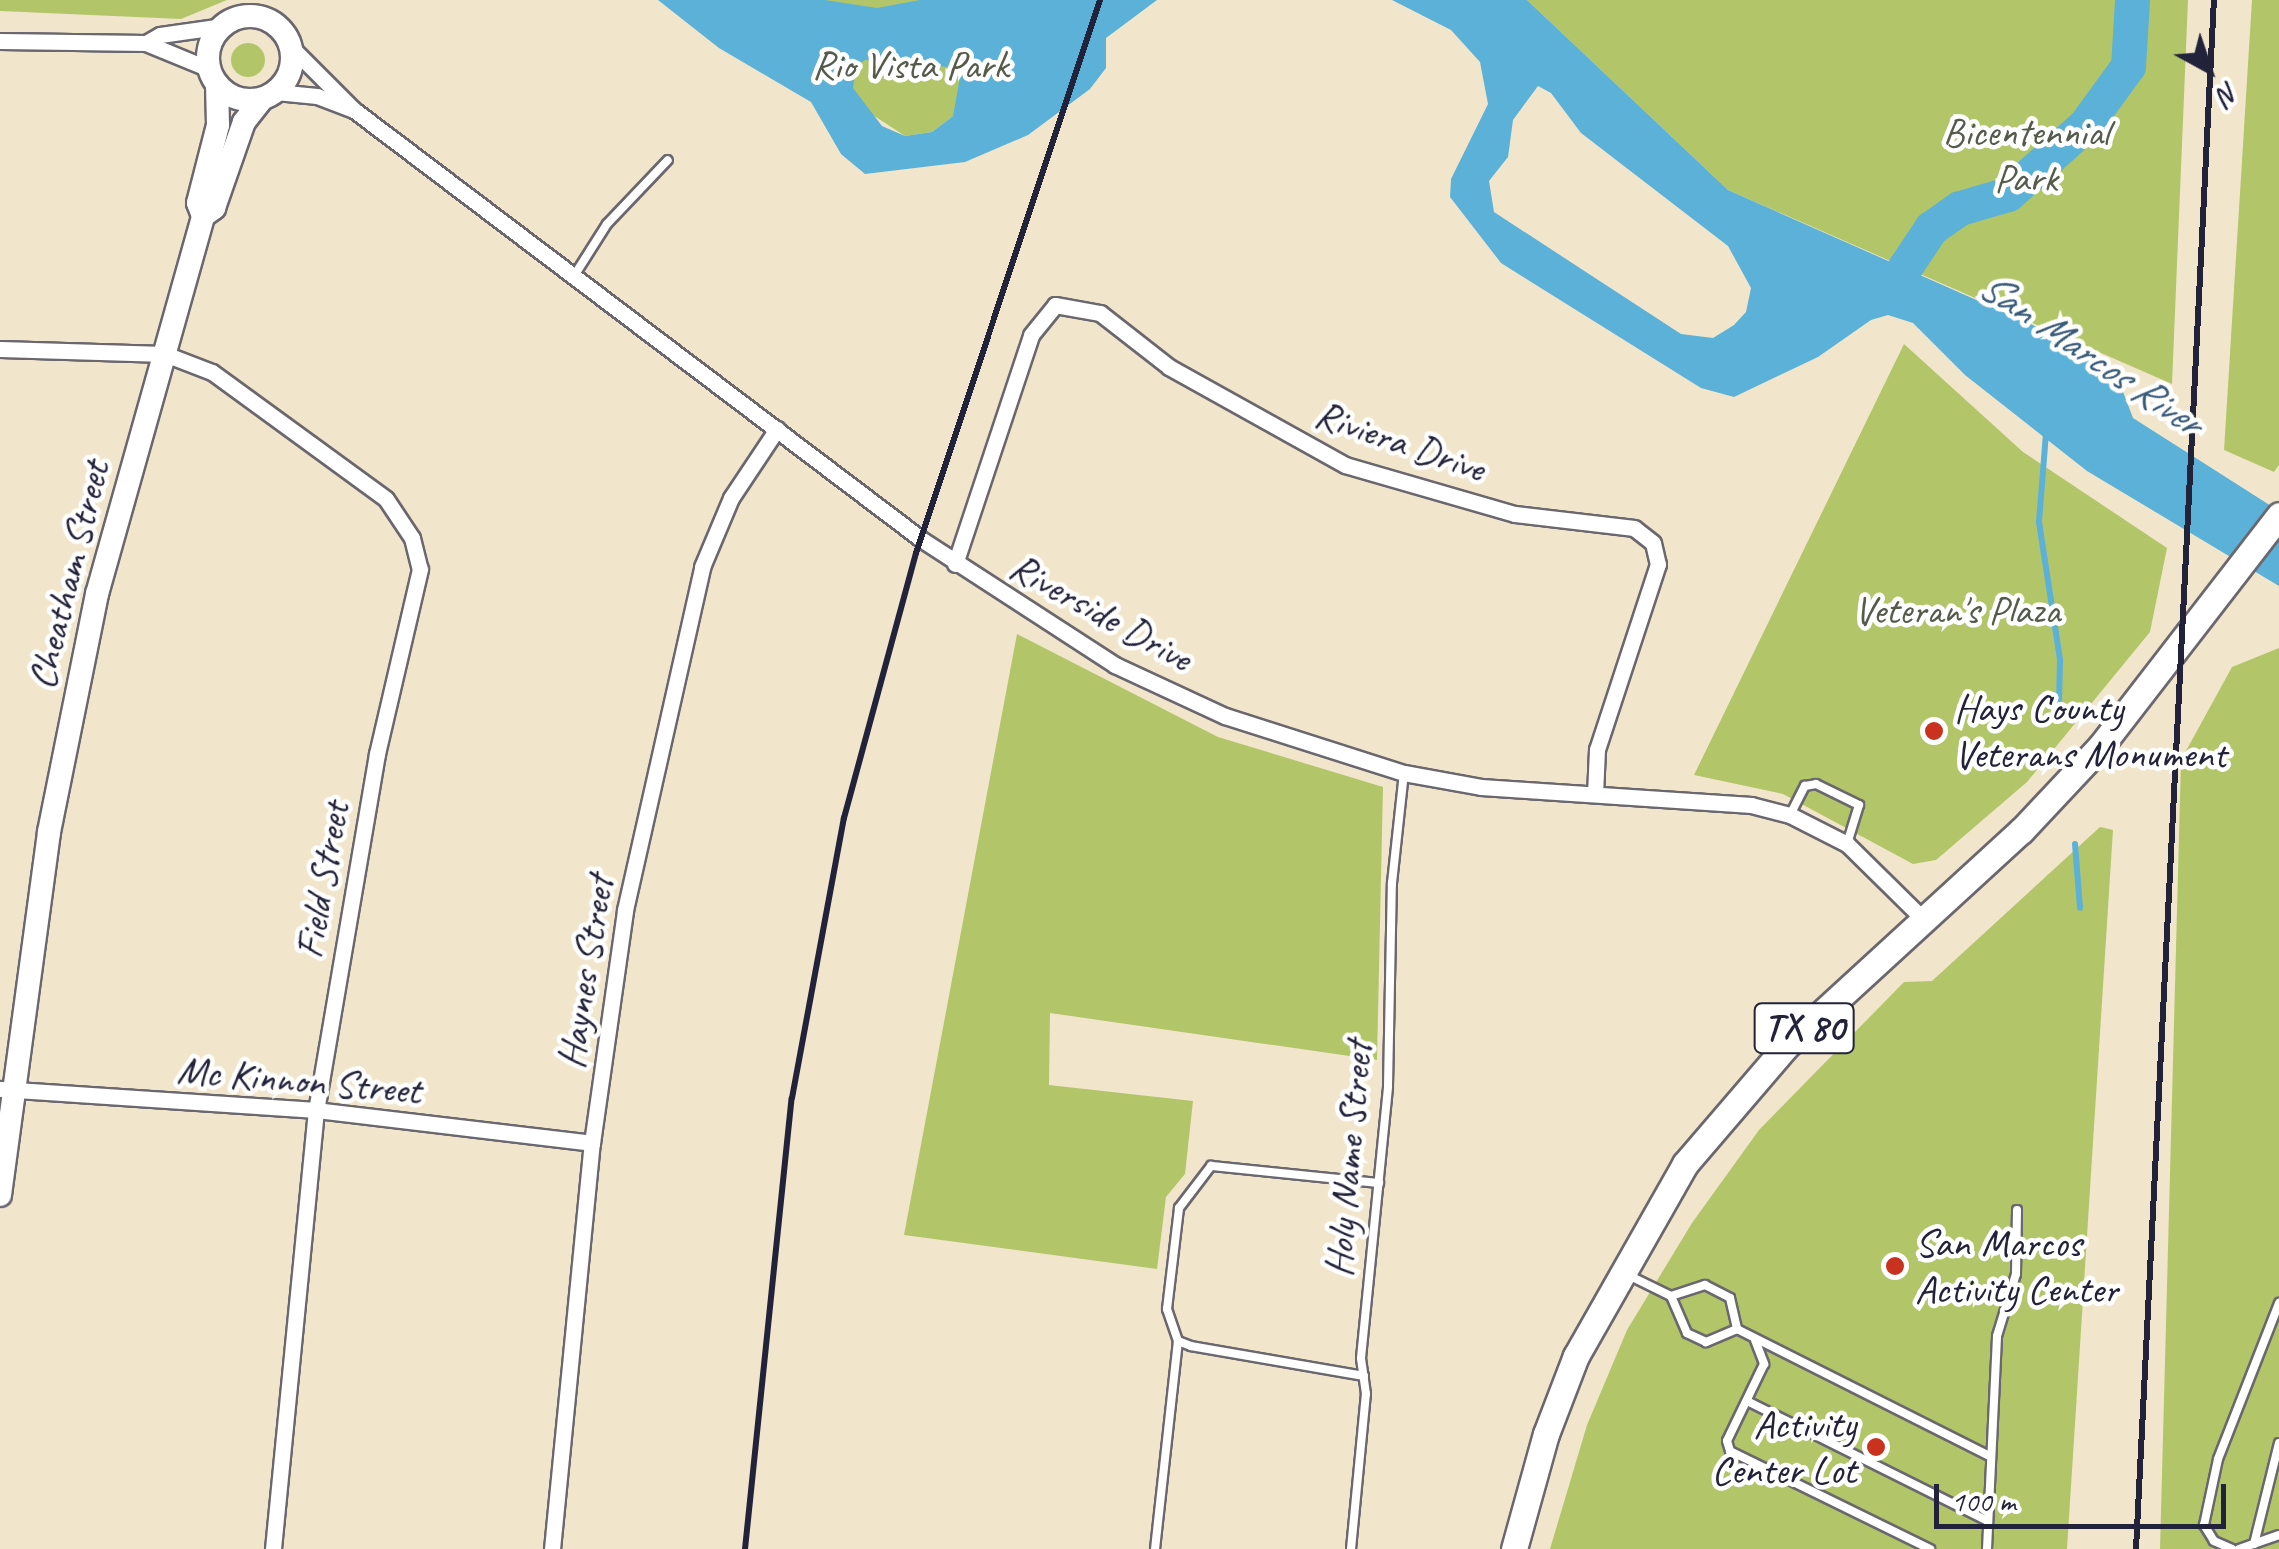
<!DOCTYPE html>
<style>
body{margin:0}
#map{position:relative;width:2279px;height:1549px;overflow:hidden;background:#f1e6cc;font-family:Caveat,sans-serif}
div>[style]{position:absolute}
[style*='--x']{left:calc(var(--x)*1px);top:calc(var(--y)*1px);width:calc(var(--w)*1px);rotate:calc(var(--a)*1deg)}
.green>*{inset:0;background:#b2c669}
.round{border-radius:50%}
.water>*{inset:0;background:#5cb1d8}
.stream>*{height:6px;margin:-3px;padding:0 3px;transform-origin:3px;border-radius:3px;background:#5cb1d8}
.river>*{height:35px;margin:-17.5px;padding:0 17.5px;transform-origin:17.5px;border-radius:17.5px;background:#5cb1d8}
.roads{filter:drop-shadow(2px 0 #6a676e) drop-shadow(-2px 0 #6a676e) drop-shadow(0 2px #6a676e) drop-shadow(0 -2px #6a676e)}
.lane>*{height:8px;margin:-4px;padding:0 4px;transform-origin:4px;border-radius:4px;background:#fff}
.street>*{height:15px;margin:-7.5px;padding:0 7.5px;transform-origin:7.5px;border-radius:7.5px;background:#fff}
.secondary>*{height:22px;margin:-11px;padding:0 11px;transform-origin:11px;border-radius:11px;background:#fff}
.secondary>.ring{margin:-11px;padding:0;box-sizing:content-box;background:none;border:22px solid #fff;border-radius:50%}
.primary>*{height:25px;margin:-12.5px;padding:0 12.5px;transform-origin:12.5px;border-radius:12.5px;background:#fff}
.rail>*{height:6px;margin:-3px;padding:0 3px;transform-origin:3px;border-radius:3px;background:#22223b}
.dots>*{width:28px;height:28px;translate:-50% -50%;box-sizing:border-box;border:5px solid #fff;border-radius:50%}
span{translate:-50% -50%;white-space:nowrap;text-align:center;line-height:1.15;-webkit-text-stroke:9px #fff;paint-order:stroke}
.shield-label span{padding:2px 8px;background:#fff;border:2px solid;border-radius:8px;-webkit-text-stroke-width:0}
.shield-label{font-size:38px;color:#22223b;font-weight:700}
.park-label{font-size:40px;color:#545b4b}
.street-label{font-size:40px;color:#22223b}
.poi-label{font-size:40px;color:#22223b}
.left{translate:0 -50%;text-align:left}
.right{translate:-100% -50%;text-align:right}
.water-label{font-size:42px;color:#395b7a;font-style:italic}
.north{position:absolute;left:2159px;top:20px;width:100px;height:100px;-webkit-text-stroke:8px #fff;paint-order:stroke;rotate:140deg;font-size:28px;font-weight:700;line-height:40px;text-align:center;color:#22223b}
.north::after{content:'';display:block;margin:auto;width:35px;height:45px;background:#22223b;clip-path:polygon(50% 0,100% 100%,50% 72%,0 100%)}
.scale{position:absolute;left:1934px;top:1484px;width:292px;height:45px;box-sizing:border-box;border:5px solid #22223b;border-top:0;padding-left:12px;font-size:30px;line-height:35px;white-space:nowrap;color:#22223b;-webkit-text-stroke:8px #fff;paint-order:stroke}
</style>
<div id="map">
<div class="green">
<i style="clip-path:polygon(0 0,227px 0,181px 19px,0 11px)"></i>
<i style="clip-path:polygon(759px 0,1042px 0,953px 116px,932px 132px,905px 136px,862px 108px)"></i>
<i style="clip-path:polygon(1527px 0,2188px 0,2172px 384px,1728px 190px)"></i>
<i style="clip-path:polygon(2252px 0,2279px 0,2279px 465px,2274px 472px,2224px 450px)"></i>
<i class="round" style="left:231px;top:43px;width:34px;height:34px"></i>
<i style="clip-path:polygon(1904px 344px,2023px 452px,2167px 548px,2150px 632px,2027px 782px,1936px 860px,1913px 864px,1783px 794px,1694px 775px)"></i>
<i style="clip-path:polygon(1017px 634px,1218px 737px,1383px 787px,1377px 1060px,1050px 1013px,1049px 1085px,1193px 1101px,1185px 1174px,1166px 1197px,1157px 1269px,904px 1235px)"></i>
<i style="clip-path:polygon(2279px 648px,2279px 1549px,2160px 1549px,2181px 760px,2232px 667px)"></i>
<i style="clip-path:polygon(2100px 827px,2113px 830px,2067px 1549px,1550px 1549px,1587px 1425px,1627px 1330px,1692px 1223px,1759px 1130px,1904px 982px,1932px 981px)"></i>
</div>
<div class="water">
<i style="clip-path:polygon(evenodd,658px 0,825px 0,877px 8px,920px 0,1157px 0,1106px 38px,1106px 68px,1090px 89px,1028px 135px,965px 162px,865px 174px,841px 154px,811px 102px,719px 48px,658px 0,865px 60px,948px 67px,960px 77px,953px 116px,932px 132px,905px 136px,882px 126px,853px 88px,856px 67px,865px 60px)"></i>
<i style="clip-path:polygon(evenodd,1392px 0,1527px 0,1728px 190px,2096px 353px,2117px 376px,2133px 418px,2279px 511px,2279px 586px,2087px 471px,1965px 375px,1913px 323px,1888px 315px,1871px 320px,1818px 357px,1734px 397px,1701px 388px,1501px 263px,1450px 197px,1451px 179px,1488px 104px,1480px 62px,1451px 30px,1392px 0,1538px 86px,1551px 93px,1581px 133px,1728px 246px,1751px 288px,1746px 312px,1734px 325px,1713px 338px,1681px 334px,1494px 212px,1489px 181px,1508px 157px,1513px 120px,1538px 86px)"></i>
</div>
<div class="stream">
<i style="--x:2046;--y:433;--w:89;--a:94.5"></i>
<i style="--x:2039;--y:522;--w:140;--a:81.3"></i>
<i style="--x:2060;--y:660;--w:45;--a:91.3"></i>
<i style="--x:2075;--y:844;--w:64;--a:85.5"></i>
</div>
<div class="river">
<i style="--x:1893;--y:285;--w:69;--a:-56.3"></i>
<i style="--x:1931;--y:228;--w:35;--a:-35"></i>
<i style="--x:1960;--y:208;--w:50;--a:-16.3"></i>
<i style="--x:2008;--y:194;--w:103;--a:-41.9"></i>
<i style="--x:2085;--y:125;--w:73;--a:-53.9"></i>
<i style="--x:2128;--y:66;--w:66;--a:-86.5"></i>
</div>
<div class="roads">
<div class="lane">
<i style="--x:574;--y:276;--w:62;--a:-57.6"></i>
<i style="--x:607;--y:224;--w:88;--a:-46.4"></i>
<i style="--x:1790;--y:815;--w:33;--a:-63"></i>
<i style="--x:1805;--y:786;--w:11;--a:-10"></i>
<i style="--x:1816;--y:784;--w:48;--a:26"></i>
<i style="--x:1859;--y:805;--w:41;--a:107.1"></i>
<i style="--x:1628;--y:1275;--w:48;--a:26"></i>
<i style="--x:1705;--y:1285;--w:28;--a:27"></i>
<i style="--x:1730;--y:1298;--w:32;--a:77"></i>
<i style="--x:1737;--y:1329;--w:34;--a:157"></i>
<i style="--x:1706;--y:1342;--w:21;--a:-155"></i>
<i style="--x:1687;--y:1333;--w:40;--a:-113.4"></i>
<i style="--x:1671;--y:1296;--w:36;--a:-18"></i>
<i style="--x:1737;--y:1329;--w:284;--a:26.7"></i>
<i style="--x:1755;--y:1340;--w:26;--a:69"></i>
<i style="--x:1764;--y:1364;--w:85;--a:115.7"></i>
<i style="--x:1727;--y:1441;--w:10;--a:73"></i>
<i style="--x:1730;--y:1451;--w:223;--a:26.1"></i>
<i style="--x:1364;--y:1376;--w:176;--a:-170.2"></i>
<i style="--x:1191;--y:1346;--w:14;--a:-159"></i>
<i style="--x:1178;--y:1341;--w:34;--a:-109"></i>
<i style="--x:1167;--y:1309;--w:102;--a:-83.2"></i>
<i style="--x:1179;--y:1208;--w:53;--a:-52.7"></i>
<i style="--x:1211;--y:1166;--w:169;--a:5.8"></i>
<i style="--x:1747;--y:1401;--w:269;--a:26.5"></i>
<i style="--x:2254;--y:1544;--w:104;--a:-76.1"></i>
<i style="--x:1155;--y:1549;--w:209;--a:-83.7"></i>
<i style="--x:1351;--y:1549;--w:156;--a:-84.5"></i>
<i style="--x:1366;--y:1394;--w:36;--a:-98"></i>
<i style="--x:1361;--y:1358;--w:273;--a:-84.3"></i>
<i style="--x:1388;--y:1086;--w:203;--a:-88.9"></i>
<i style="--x:1392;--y:883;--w:111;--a:-83.8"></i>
<i style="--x:1987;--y:1549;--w:213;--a:-87.3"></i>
<i style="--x:1997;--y:1336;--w:65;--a:-73"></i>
<i style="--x:2016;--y:1274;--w:64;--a:-89.1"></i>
<i style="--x:2232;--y:1549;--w:20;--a:-156"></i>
<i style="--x:2214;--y:1541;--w:19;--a:-122"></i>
<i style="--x:2204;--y:1525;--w:67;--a:-78"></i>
<i style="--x:2218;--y:1459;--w:168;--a:-68.6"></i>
<i style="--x:2239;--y:1549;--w:42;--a:-19.3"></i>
</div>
<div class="street">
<i style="--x:0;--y:41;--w:146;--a:0.8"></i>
<i style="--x:146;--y:43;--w:68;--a:22.4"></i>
<i style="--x:146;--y:43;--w:16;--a:-30"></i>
<i style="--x:160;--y:35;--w:64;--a:-8.1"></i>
<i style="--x:291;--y:47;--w:89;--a:45"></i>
<i style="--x:354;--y:110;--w:711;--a:37.11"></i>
<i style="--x:921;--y:539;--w:231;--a:33"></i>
<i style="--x:1115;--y:665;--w:121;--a:24.9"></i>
<i style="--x:1225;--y:716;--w:188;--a:17.7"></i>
<i style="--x:1404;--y:773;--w:78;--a:10.3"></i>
<i style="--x:1481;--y:787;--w:271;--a:3.8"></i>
<i style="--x:1751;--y:805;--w:40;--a:14.4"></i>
<i style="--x:1790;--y:815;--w:64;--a:27"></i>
<i style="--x:1847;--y:844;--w:104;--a:44.6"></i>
<i style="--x:276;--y:92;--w:41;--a:5.6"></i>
<i style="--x:317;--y:96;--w:40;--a:21"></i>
<i style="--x:0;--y:349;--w:165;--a:1.7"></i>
<i style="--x:165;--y:354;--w:50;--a:21"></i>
<i style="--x:212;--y:372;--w:215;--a:36.1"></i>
<i style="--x:386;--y:499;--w:47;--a:56.3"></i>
<i style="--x:412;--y:538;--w:32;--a:76"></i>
<i style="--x:420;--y:569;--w:190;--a:103.1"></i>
<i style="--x:377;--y:754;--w:361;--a:99.7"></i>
<i style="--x:316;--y:1110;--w:441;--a:95.6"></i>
<i style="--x:955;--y:564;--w:241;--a:-71.6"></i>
<i style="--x:1031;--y:335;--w:38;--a:-51"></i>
<i style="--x:1055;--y:305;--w:46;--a:10.1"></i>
<i style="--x:1100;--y:313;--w:88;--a:38"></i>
<i style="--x:1169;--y:367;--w:201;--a:29.1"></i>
<i style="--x:1345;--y:465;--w:177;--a:16.1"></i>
<i style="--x:1515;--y:514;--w:120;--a:6.7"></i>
<i style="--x:1634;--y:528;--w:24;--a:38"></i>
<i style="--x:1653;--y:543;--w:22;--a:77"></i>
<i style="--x:1658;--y:564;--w:195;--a:108.2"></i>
<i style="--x:1597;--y:749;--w:45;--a:92.5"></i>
<i style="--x:0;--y:1089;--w:317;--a:3.8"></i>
<i style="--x:316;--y:1110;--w:278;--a:6.8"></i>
<i style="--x:552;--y:1549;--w:408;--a:-84.4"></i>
<i style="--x:592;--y:1143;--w:235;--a:-81.9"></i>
<i style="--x:625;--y:910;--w:352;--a:-77.3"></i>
<i style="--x:702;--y:567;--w:75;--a:-67.2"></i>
<i style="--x:731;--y:498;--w:83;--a:-56.3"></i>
</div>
<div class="secondary">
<i class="ring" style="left:208px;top:16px;width:62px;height:62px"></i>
<i style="--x:203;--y:216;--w:14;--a:-111"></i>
<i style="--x:198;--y:203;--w:81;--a:-75.6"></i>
<i style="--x:218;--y:125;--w:41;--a:-91.4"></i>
<i style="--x:0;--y:1195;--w:366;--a:-82.3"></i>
<i style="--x:49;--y:832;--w:243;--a:-78.6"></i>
<i style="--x:97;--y:594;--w:393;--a:-74.3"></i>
<i style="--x:203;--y:216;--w:14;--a:-36"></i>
<i style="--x:214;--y:208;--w:91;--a:-70.8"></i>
<i style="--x:244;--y:122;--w:29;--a:-52"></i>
</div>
<div class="primary">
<i style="--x:1514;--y:1549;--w:119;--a:-74.5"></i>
<i style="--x:1546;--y:1434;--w:84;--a:-69"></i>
<i style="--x:1576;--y:1356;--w:221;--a:-60.4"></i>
<i style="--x:1685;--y:1164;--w:155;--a:-49.4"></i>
<i style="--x:1786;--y:1046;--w:319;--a:-42.5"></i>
<i style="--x:2021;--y:831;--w:115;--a:-46.8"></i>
<i style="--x:2100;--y:747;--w:293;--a:-52.3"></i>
</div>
</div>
<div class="rail">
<i style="--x:745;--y:1549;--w:453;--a:-84.1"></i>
<i style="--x:792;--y:1098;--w:285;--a:-79.5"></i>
<i style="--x:844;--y:818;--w:275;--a:-74.8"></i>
<i style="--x:916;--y:553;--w:583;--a:-71.6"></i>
<i style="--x:2136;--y:1549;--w:1551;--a:-87.12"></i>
</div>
<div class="dots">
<i style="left:1934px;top:731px;background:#c8321e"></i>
<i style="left:1895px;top:1266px;background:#c8321e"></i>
<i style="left:1876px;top:1447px;background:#c8321e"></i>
</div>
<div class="shield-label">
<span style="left:1804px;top:1028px">TX 80</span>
</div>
<div class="park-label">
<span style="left:910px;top:65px">Rio Vista Park</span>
<span style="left:2026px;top:155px">Bicentennial<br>Park</span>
<span style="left:1957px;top:610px">Veteran's Plaza</span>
</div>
<div class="street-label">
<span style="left:1400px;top:441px;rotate:19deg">Riviera Drive</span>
<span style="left:68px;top:575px;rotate:-76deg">Cheatham Street</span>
<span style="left:1101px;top:612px;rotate:29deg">Riverside Drive</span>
<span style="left:322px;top:880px;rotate:-80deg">Field Street</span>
<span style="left:585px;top:972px;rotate:-81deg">Haynes Street</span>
<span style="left:299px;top:1080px;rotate:5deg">Mc Kinnon Street</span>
<span style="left:1348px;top:1159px;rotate:-85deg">Holy Name Street</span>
</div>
<div class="poi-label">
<span class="left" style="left:1954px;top:731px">Hays County<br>Veterans Monument</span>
<span class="left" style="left:1915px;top:1266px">San Marcos<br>Activity Center</span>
<span class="right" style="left:1856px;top:1447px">Activity<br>Center Lot</span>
</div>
<div class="water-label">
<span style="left:2090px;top:354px;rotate:34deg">San Marcos River</span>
</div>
<div class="north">N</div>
<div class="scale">100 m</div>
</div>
